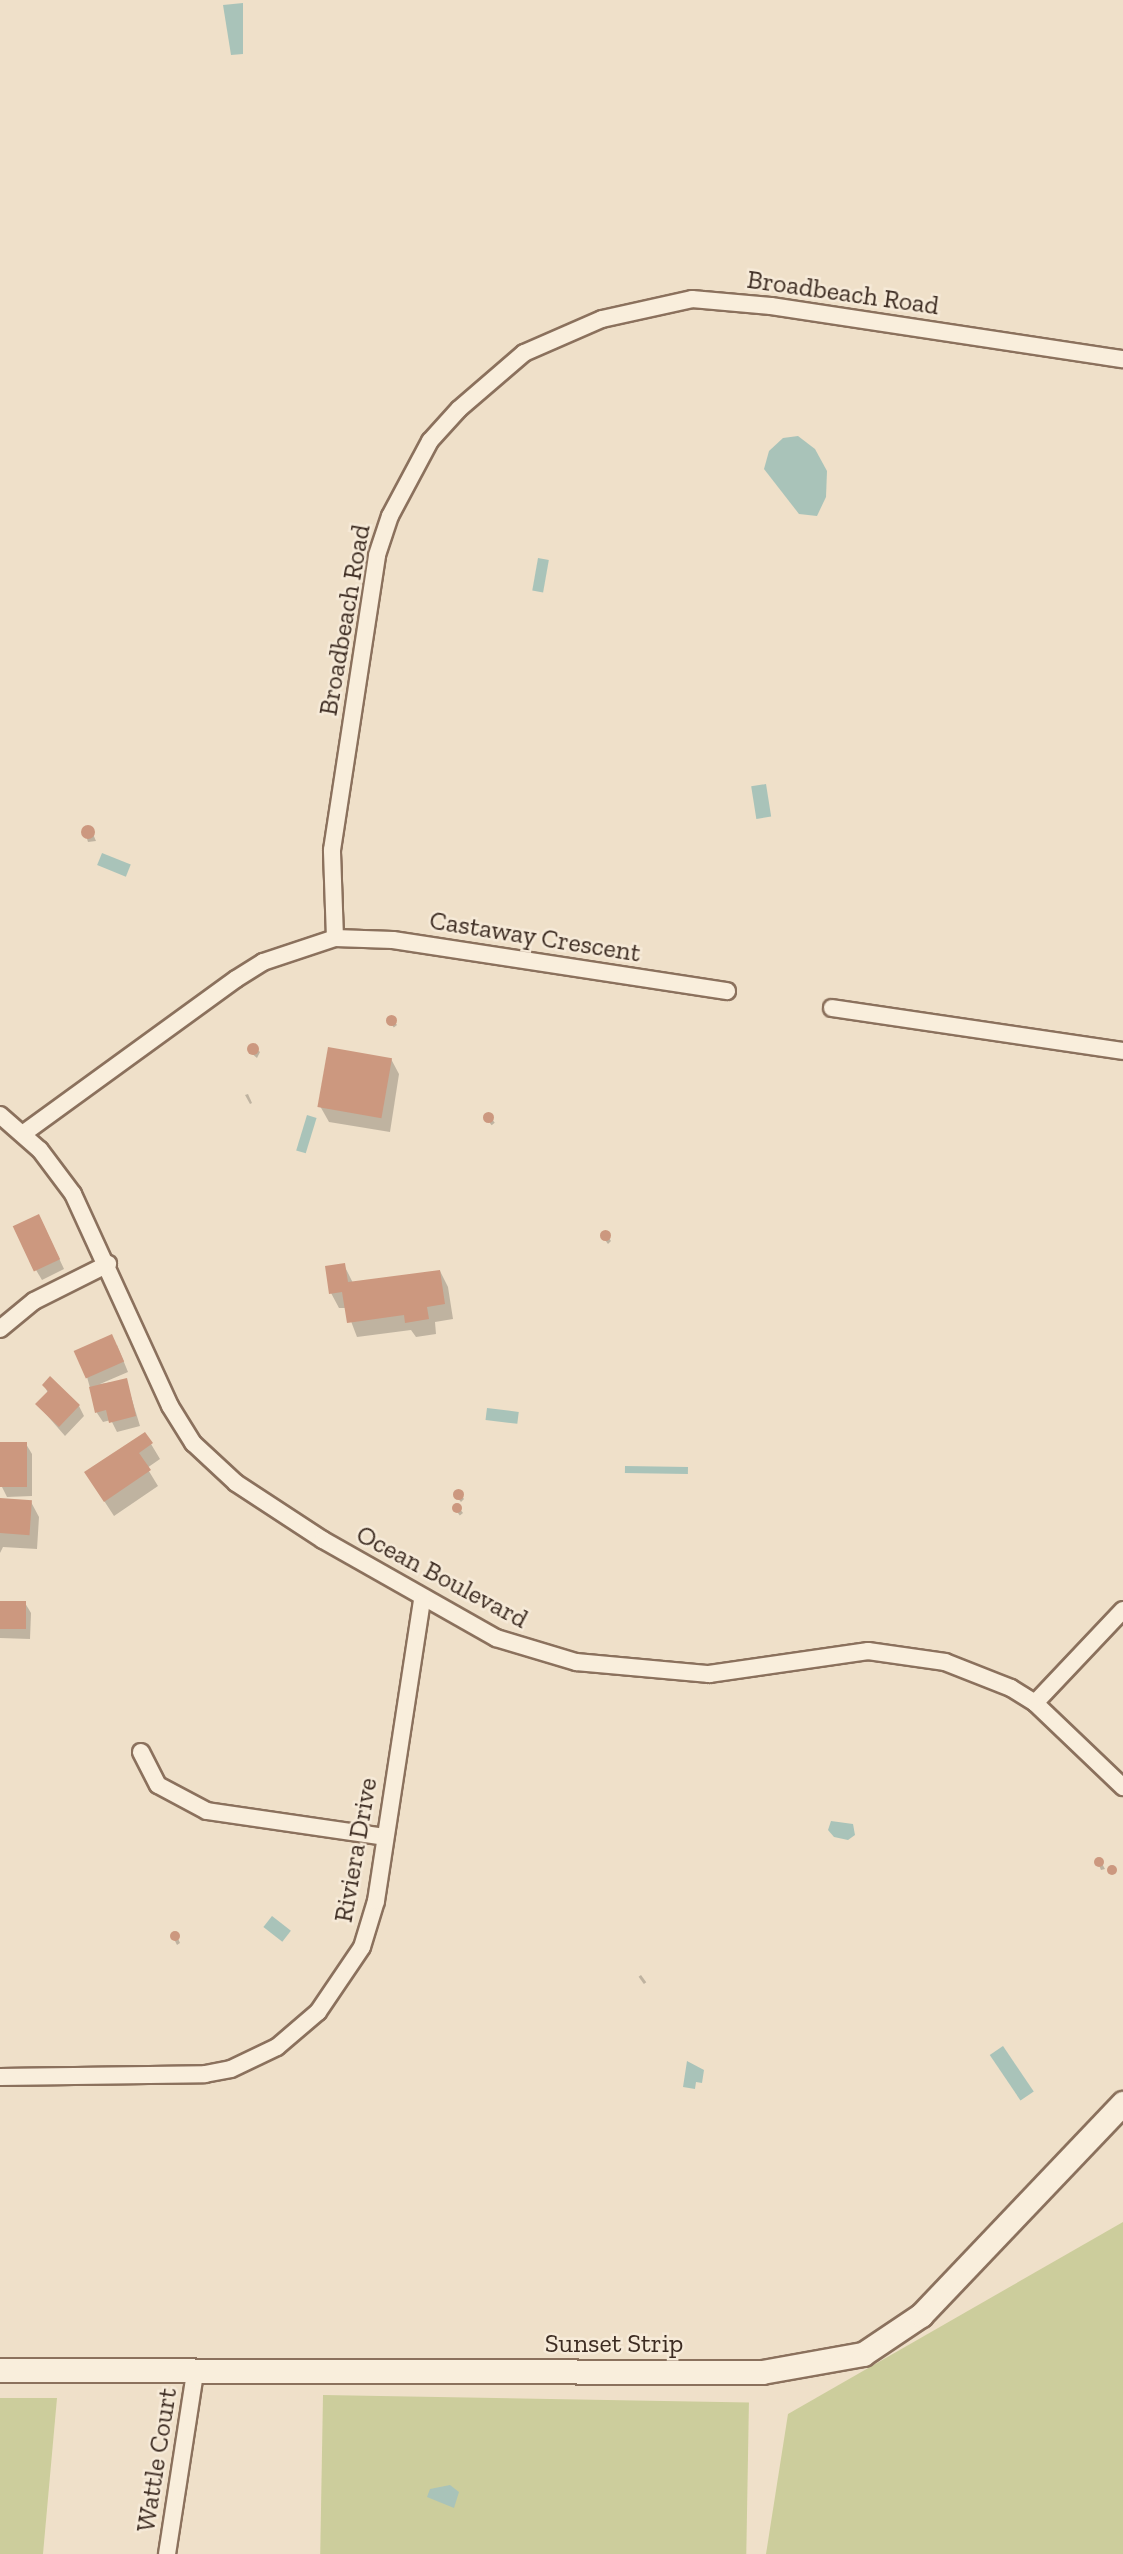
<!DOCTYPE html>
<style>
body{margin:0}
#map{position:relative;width:1123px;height:2554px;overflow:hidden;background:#efe0c9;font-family:"Zilla Slab",serif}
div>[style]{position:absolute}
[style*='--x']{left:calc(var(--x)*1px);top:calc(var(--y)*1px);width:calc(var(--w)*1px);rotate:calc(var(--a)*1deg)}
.green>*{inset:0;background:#cccd9c;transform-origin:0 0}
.water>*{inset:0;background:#a9c3b9;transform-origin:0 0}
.shadow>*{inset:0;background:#0003;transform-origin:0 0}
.building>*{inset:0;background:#cc987f;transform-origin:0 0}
.round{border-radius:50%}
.roads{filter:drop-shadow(2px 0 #8b715d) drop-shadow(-2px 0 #8b715d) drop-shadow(0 2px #8b715d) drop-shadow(0 -2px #8b715d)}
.street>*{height:16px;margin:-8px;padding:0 8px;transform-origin:8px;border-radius:8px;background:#f9eedc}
.secondary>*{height:23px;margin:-11.5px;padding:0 11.5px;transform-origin:11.5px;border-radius:11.5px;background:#f9eedc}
span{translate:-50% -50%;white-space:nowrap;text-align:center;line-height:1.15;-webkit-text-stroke:5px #f6ead8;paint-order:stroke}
.street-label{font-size:26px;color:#3c2b21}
</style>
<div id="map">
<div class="green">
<i style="clip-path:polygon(1123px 2222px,1123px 2554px,766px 2554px,788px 2414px)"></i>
<i style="left:323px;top:2395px;width:426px;height:161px;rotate:1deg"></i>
<i style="clip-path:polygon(0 2398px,57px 2398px,43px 2554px,0 2554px)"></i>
</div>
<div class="water">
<i style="clip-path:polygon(243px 3px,243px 54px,231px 55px,223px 5px)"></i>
<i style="clip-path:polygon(798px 436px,815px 449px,827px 471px,826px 497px,817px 516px,799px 514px,764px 469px,769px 451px,783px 438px)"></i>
<i style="left:538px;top:558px;width:11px;height:33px;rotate:10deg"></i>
<i style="left:766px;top:784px;width:33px;height:15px;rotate:81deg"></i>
<i style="left:102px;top:853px;width:31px;height:13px;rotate:22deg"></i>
<i style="left:307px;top:1115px;width:10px;height:37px;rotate:17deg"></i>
<i style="left:487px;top:1408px;width:32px;height:12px;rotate:7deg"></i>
<i style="left:625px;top:1466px;width:63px;height:7px;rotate:1deg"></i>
<i style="clip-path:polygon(831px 1821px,853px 1824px,855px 1835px,848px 1840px,834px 1837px,828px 1830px)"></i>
<i style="left:272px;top:1916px;width:24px;height:14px;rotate:38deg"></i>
<i style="left:1003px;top:2046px;width:55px;height:16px;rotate:56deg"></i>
<i style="clip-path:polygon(687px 2061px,704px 2070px,702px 2083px,696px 2082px,695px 2089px,683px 2087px)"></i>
<i style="clip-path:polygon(450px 2485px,459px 2492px,454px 2508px,427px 2497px,430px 2489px)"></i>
</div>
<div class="shadow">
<i style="clip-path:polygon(90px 827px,96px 841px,88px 842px,84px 829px)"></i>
<i style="left:391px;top:1017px;width:10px;height:4px;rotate:53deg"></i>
<i style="clip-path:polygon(252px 1045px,260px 1052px,257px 1058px,249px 1051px)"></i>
<i style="clip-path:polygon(391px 1059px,399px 1074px,390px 1132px,329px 1122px,320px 1106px)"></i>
<i style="clip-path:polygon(248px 1094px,252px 1103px,250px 1104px,245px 1095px)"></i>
<i style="left:488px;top:1114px;width:11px;height:4px;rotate:52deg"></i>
<i style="clip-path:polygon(44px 1226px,64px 1269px,42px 1280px,36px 1270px)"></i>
<i style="clip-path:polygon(605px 1232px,611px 1241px,608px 1244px,602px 1236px)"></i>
<i style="clip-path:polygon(344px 1265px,353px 1283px,440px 1271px,448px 1287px,453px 1319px,435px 1322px,436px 1334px,416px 1337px,411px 1330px,357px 1337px,346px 1308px,339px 1308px,331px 1293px)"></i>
<i style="clip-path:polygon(117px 1345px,128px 1372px,100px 1384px,126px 1380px,140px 1426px,117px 1432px,111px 1420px,103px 1422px,97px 1413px,87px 1377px)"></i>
<i style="clip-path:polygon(44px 1385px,79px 1406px,84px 1416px,65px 1436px,38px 1405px,48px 1393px)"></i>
<i style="clip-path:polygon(145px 1434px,160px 1459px,147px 1468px,158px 1486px,114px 1516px,95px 1487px)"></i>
<i style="clip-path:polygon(26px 1444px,32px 1454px,32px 1496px,7px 1497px,2px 1487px)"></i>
<i style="clip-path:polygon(458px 1491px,464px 1499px,461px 1502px,454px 1494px)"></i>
<i style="clip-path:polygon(0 1500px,31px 1502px,39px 1517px,37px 1549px,3px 1547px,0 1553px)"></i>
<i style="left:457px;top:1505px;width:10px;height:4px;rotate:53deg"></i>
<i style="clip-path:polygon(0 1602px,25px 1603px,31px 1613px,30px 1639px,0 1638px)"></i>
<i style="clip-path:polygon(1100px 1860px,1105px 1869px,1101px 1870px,1097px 1861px)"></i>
<i style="clip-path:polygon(176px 1934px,180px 1943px,177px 1945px,172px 1935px)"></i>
<i style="left:641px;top:1975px;width:9px;height:3px;rotate:54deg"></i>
</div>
<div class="building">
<i class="round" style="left:81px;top:825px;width:14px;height:14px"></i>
<i class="round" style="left:385.5px;top:1014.5px;width:11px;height:11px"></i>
<i class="round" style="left:247px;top:1043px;width:12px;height:12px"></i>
<i style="left:328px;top:1047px;width:65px;height:61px;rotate:10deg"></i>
<i class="round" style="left:482.5px;top:1111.5px;width:11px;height:11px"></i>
<i style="left:39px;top:1214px;width:50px;height:29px;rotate:65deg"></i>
<i class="round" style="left:599.5px;top:1229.5px;width:11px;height:11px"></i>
<i style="clip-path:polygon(345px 1263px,348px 1282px,440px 1270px,445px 1304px,427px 1307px,429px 1319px,405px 1323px,404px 1315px,347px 1323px,342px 1292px,329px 1294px,325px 1266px)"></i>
<i style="left:112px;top:1334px;width:30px;height:42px;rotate:66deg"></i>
<i style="clip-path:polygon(50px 1376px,80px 1405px,59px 1427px,35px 1404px,48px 1391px,42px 1385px)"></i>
<i style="clip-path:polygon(127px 1378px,136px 1416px,109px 1423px,106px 1410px,95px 1413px,89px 1387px)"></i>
<i style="clip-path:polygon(145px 1432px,153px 1443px,139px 1453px,151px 1470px,104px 1502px,84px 1472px)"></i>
<i style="left:0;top:1442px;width:27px;height:45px"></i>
<i class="round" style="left:452.5px;top:1488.5px;width:11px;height:11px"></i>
<i style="left:0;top:1498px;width:32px;height:35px;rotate:4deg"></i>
<i class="round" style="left:452px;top:1503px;width:10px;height:10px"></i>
<i style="left:0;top:1601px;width:26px;height:28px"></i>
<i class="round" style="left:1094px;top:1857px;width:10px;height:10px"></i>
<i class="round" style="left:1107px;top:1865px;width:10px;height:10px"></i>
<i class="round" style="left:170px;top:1931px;width:10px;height:10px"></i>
</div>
<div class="roads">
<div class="street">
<i style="--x:335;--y:938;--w:58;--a:2"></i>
<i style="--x:393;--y:940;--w:338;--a:8.7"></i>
<i style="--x:832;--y:1008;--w:294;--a:8.4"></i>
<i style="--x:0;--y:1115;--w:53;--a:41.2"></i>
<i style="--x:40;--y:1150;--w:55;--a:53.1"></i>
<i style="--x:73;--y:1194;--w:233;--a:65.4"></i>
<i style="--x:170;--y:1406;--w:44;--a:58.1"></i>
<i style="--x:193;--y:1443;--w:59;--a:42.9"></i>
<i style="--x:236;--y:1483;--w:104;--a:33.2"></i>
<i style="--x:323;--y:1540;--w:199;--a:29.5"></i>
<i style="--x:496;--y:1638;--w:84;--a:16.7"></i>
<i style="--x:576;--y:1662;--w:134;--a:5.2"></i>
<i style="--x:709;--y:1674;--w:161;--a:-8.2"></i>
<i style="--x:868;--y:1651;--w:78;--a:8.1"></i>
<i style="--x:945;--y:1662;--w:71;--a:21.5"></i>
<i style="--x:1011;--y:1688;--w:28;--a:32"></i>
<i style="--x:1035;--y:1703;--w:122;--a:43.7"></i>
<i style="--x:24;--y:1133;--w:262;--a:-36"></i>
<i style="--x:236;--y:979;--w:32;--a:-32"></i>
<i style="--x:263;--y:962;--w:76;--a:-18.4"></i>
<i style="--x:335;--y:938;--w:88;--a:-92"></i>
<i style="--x:332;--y:850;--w:298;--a:-81.3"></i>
<i style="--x:377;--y:555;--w:41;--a:-71.6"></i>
<i style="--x:390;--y:516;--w:85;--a:-61.9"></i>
<i style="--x:430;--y:441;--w:43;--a:-47.8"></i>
<i style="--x:459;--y:409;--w:86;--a:-40.7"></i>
<i style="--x:524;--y:353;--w:85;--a:-23.6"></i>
<i style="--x:602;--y:319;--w:92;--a:-12.5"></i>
<i style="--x:692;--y:299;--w:79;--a:5.1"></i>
<i style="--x:771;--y:306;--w:356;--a:8.6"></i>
<i style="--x:0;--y:1329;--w:44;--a:-39.5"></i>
<i style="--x:34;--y:1301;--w:83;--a:-26.6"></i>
<i style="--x:1035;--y:1703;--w:128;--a:-46.6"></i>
<i style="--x:141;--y:1752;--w:37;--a:63"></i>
<i style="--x:158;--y:1785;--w:55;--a:28"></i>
<i style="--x:207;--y:1811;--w:180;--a:8.3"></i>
<i style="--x:0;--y:2077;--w:205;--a:-0.8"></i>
<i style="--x:205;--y:2074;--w:26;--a:-11"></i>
<i style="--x:231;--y:2069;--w:51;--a:-25.6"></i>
<i style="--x:277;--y:2047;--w:54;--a:-40.5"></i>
<i style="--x:318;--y:2012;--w:78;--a:-55.9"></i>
<i style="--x:362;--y:1947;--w:48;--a:-73.1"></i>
<i style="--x:376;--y:1901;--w:305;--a:-81.3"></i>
<i style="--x:167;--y:2554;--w:183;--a:-81.2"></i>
</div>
<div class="secondary">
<i style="--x:0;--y:2370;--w:762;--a:0.15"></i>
<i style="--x:762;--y:2372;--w:103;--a:-10.1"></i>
<i style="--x:863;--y:2354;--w:70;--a:-33.9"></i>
<i style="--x:921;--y:2315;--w:293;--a:-46.4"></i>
</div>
</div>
<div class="street-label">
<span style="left:843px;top:293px;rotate:8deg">Broadbeach Road</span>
<span style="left:345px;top:620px;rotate:-80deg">Broadbeach Road</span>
<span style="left:535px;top:937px;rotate:9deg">Castaway Crescent</span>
<span style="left:442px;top:1577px;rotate:28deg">Ocean Boulevard</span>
<span style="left:356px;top:1850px;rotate:-80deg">Riviera Drive</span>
<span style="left:614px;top:2344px">Sunset Strip</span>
<span style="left:157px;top:2460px;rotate:-81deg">Wattle Court</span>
</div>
</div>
